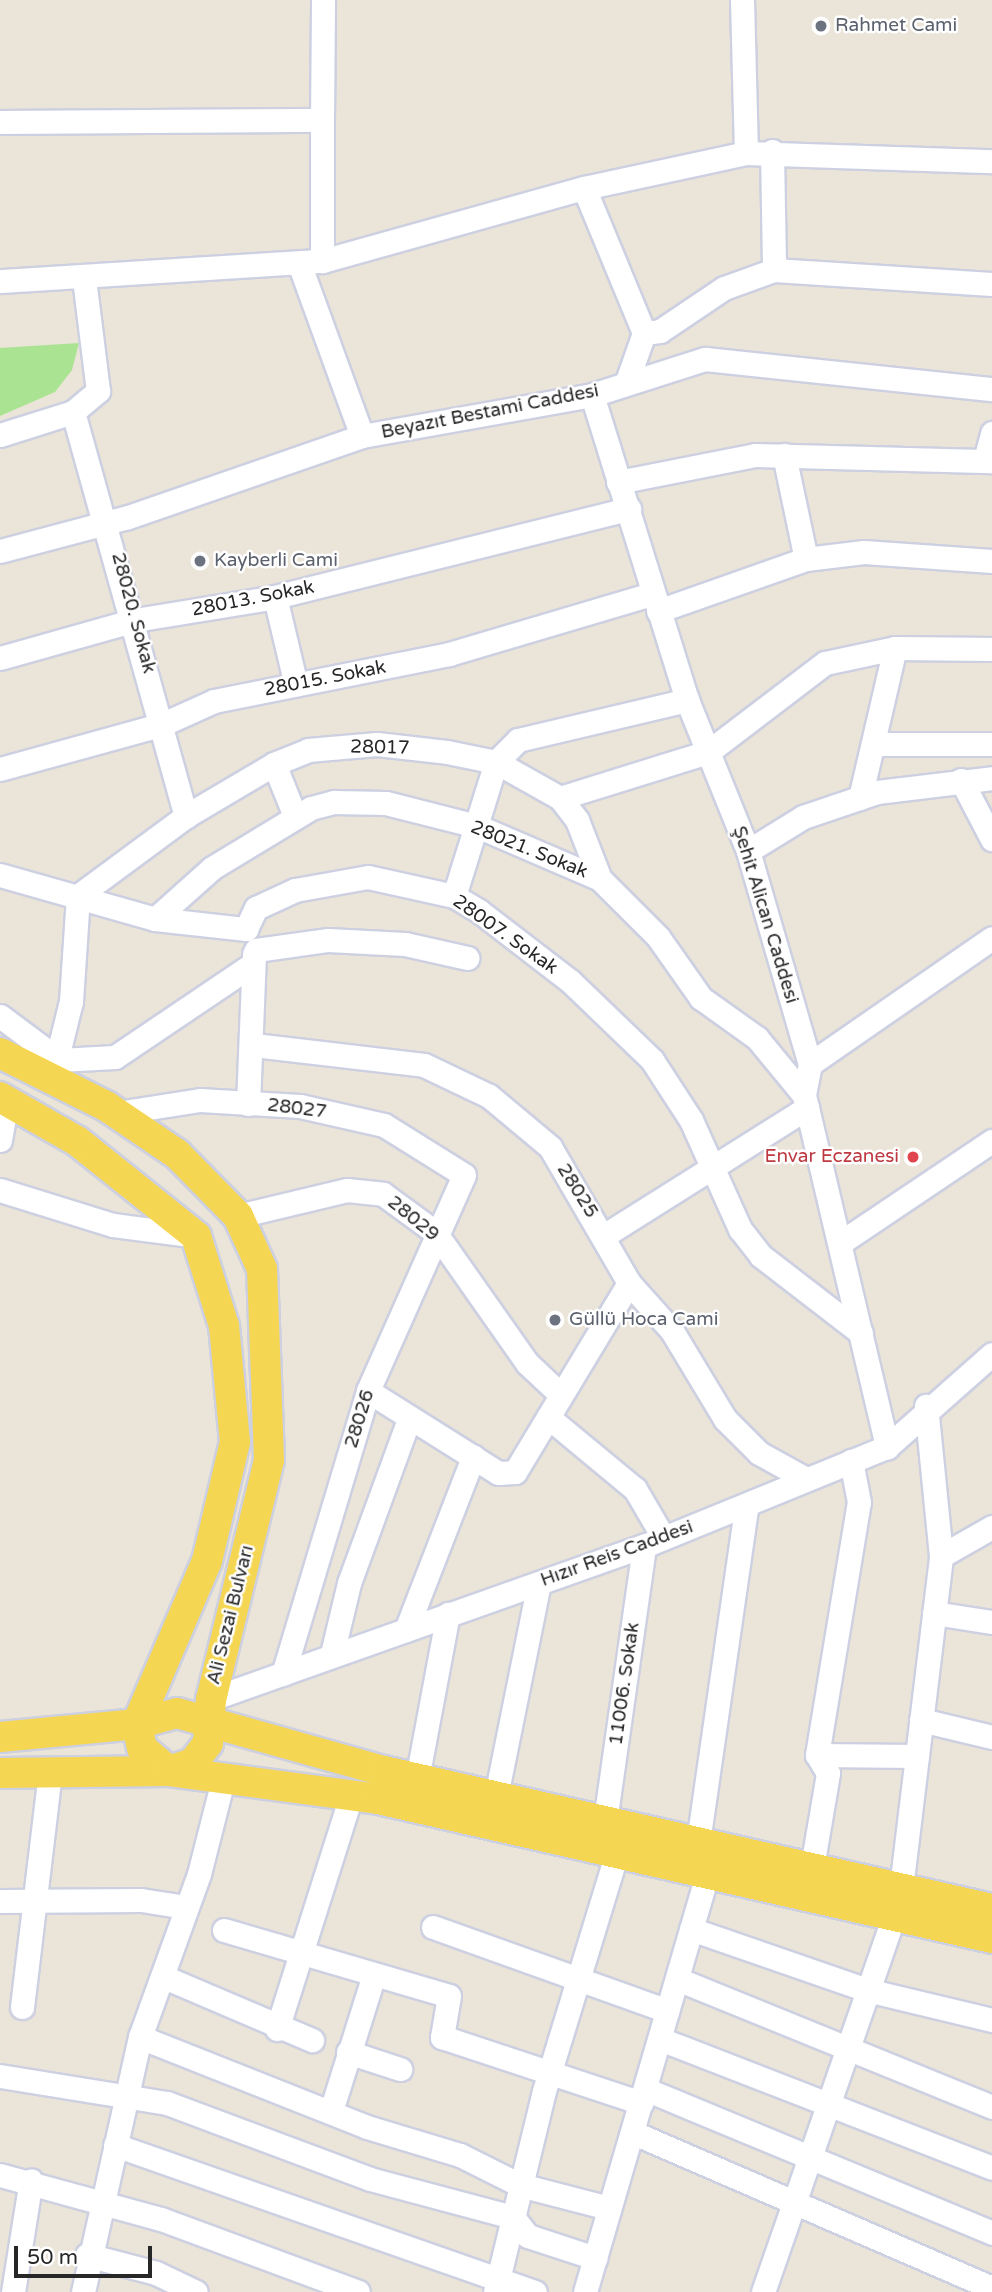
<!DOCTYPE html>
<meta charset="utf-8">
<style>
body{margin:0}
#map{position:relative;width:992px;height:2292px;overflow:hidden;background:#ebe4d8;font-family:"Varela Round",sans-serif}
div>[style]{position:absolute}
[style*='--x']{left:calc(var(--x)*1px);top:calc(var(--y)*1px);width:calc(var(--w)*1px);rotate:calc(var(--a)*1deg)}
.green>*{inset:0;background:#aae492}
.roads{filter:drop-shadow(2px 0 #cdd0e1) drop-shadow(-2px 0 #cdd0e1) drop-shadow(0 2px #cdd0e1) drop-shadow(0 -2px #cdd0e1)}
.minor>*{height:23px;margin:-11.5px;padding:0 11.5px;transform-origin:11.5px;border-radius:11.5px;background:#fff}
.major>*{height:30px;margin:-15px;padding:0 15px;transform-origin:15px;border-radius:15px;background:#f5d653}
.dots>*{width:19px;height:19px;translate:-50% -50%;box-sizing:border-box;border:4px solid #fff;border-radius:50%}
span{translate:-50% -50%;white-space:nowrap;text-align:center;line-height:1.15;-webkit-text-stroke:5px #fff;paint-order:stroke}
.worship-label{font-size:19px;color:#5b616d}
.left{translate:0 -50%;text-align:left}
.street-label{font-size:19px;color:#272727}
.health-label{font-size:19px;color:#be3a42}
.right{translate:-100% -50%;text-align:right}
.scale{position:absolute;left:14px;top:2246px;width:138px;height:32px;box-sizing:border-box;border:4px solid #272727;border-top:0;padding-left:9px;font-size:21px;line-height:24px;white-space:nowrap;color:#272727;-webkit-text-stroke:5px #fff;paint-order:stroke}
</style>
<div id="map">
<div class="green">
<i style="clip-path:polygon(79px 343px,72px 370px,55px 392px,0 416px,0 348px)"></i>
</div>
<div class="roads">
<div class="minor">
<i style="--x:742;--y:0;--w:153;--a:88.5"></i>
<i style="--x:0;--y:122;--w:322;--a:-0.4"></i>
<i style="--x:322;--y:120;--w:120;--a:-89.5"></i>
<i style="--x:772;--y:151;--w:119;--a:89"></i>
<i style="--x:584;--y:188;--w:157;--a:67.5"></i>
<i style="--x:644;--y:333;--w:54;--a:109.4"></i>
<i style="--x:322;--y:261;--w:141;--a:-90"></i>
<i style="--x:299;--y:263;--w:184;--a:70"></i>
<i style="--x:0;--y:281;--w:323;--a:-3.6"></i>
<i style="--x:322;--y:261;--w:272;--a:-15.6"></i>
<i style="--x:584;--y:188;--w:166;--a:-12.2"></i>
<i style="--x:746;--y:153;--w:246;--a:1.9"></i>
<i style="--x:644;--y:333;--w:16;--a:-7"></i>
<i style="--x:660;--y:331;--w:77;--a:-33.9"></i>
<i style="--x:724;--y:288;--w:53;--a:-19.8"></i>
<i style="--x:774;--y:270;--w:218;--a:3.7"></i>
<i style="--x:592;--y:395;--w:319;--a:72.7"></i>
<i style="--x:687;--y:700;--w:163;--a:68"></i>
<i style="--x:748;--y:851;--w:222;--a:73.8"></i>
<i style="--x:810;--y:1064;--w:32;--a:101"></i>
<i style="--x:804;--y:1095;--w:362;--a:76.7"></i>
<i style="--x:73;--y:412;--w:420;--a:74.4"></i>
<i style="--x:0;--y:435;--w:77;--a:-17.5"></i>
<i style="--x:73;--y:412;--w:33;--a:-40"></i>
<i style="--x:98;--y:391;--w:114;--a:-97.1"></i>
<i style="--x:784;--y:455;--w:106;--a:78.1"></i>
<i style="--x:985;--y:460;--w:28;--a:-75"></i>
<i style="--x:618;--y:482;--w:140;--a:-11.1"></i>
<i style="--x:755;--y:455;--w:237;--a:1.5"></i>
<i style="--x:0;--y:551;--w:132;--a:-14.9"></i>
<i style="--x:128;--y:517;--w:248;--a:-19.1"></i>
<i style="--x:362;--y:436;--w:234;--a:-10.1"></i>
<i style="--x:592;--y:395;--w:119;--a:-17.7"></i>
<i style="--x:705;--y:359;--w:289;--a:6"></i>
<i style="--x:275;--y:597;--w:90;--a:76.6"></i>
<i style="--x:658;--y:611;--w:157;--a:-19.4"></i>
<i style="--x:806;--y:559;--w:58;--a:-6.9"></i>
<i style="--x:864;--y:552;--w:128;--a:4"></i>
<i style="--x:0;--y:658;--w:140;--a:-15.7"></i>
<i style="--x:135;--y:620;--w:142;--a:-9.3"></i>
<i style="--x:275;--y:597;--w:365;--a:-14"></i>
<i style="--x:877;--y:744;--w:115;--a:0"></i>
<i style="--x:274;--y:764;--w:56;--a:68"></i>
<i style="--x:0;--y:769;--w:169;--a:-15.4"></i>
<i style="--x:163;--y:724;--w:56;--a:-24.3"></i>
<i style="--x:214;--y:701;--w:240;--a:-11.3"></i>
<i style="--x:449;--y:654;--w:212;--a:-16.5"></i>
<i style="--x:961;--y:780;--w:67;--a:62.3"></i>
<i style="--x:560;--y:798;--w:28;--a:52"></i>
<i style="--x:577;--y:820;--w:63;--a:68.7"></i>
<i style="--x:860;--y:798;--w:154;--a:-76.9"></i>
<i style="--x:748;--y:851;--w:65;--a:-31.7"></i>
<i style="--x:803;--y:817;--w:78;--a:-18.7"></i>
<i style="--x:877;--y:792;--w:116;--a:-6.9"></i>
<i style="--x:0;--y:875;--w:161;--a:15.8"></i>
<i style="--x:155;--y:919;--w:92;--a:6.3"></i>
<i style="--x:454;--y:896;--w:140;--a:-72.6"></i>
<i style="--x:496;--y:762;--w:31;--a:-45"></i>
<i style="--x:518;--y:740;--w:174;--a:-13.3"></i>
<i style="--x:155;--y:919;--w:76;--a:-41.8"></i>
<i style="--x:212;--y:868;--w:116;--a:-31.2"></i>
<i style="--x:311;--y:808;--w:24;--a:-15"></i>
<i style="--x:334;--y:802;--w:52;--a:1.1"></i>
<i style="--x:386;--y:803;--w:94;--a:14.2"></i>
<i style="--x:477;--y:826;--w:134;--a:23.3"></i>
<i style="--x:600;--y:879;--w:82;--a:45"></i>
<i style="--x:658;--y:937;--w:75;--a:54.8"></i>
<i style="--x:701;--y:998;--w:69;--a:35.5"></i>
<i style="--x:757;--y:1038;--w:74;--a:50.5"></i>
<i style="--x:246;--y:929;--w:23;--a:-65"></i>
<i style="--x:256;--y:908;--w:43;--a:-24.8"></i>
<i style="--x:295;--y:890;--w:74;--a:-10.1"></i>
<i style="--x:368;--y:877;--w:88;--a:12.5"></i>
<i style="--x:454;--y:896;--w:29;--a:31"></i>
<i style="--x:479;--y:911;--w:115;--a:37.6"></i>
<i style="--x:570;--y:981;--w:114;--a:43.9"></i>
<i style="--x:652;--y:1060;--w:72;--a:57"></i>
<i style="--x:691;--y:1120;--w:120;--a:65.8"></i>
<i style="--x:740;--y:1229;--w:34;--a:52"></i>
<i style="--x:761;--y:1256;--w:126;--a:37.6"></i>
<i style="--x:256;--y:950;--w:73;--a:-7.9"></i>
<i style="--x:328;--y:940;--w:77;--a:3"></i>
<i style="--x:405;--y:944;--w:64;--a:12.7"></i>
<i style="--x:0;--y:1016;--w:74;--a:36.7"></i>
<i style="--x:59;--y:1060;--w:56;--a:-3.1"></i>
<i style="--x:115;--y:1057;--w:163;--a:-34"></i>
<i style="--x:254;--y:1045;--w:171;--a:6.7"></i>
<i style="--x:424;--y:1065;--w:72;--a:25.5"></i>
<i style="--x:489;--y:1096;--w:80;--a:39.9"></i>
<i style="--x:550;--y:1147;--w:157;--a:59.8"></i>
<i style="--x:629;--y:1283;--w:64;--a:48.1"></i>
<i style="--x:672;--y:1331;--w:103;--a:58.9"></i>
<i style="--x:725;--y:1419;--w:48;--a:45"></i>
<i style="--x:759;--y:1453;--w:54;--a:29"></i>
<i style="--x:810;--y:1064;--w:221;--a:-34.7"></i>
<i style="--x:52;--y:1078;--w:79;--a:-76.1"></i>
<i style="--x:71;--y:1001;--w:105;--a:-86.2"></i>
<i style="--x:78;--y:896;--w:134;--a:-36.5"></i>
<i style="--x:186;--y:816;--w:102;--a:-30.6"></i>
<i style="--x:274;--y:764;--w:37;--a:-22"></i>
<i style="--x:308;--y:750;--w:69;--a:-5"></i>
<i style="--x:377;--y:744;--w:70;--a:6.5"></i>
<i style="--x:447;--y:752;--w:50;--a:11.5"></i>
<i style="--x:496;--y:762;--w:73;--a:29.4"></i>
<i style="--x:560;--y:798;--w:155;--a:-17.3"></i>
<i style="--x:708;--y:752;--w:147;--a:-37.3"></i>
<i style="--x:825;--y:663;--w:72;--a:-12.1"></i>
<i style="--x:895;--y:648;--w:97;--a:0.6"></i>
<i style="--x:248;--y:1104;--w:150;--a:-87.7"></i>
<i style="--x:117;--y:1113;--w:84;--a:-8.9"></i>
<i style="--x:200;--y:1100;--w:100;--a:3.4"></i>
<i style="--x:300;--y:1106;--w:86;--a:12.7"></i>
<i style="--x:384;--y:1125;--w:94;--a:32"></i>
<i style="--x:464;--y:1175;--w:236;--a:114"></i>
<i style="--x:368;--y:1391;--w:295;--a:106.7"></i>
<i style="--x:0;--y:1140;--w:41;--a:-80.1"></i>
<i style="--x:0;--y:1190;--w:118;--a:17.2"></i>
<i style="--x:113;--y:1225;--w:84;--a:7.5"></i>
<i style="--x:238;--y:1216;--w:112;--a:-13.4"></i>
<i style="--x:347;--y:1190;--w:36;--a:6"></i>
<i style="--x:383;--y:1194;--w:64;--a:36.2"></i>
<i style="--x:435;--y:1232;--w:160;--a:54.9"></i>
<i style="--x:527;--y:1363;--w:44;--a:43.2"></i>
<i style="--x:605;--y:1235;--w:239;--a:-32.2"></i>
<i style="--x:840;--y:1243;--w:183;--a:-33.9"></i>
<i style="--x:368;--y:1391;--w:154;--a:32.2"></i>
<i style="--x:498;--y:1473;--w:17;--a:-3"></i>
<i style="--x:515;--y:1472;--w:221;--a:-58.9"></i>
<i style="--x:548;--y:1417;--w:113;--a:39.6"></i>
<i style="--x:635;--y:1489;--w:56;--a:59.7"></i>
<i style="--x:941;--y:1556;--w:59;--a:-29.6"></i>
<i style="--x:934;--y:1613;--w:59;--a:8.8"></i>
<i style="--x:406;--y:1630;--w:186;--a:-68.8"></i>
<i style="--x:332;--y:1654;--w:73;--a:-76.5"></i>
<i style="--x:349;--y:1583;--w:175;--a:-69.9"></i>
<i style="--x:211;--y:1699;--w:459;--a:-19.5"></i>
<i style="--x:644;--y:1546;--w:262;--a:-22.2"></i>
<i style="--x:887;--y:1447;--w:140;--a:-41.5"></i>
<i style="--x:921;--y:1720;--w:73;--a:13.5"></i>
<i style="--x:817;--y:1755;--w:100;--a:0.6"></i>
<i style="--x:417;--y:1779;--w:168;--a:-79.4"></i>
<i style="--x:496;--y:1796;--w:217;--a:-78.6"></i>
<i style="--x:605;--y:1821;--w:278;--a:-81.9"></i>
<i style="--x:698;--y:1842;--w:338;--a:-81.8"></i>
<i style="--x:812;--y:1867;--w:95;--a:-80.3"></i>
<i style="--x:828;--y:1773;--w:21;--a:-121"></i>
<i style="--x:817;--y:1755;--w:256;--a:-80.6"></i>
<i style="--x:859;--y:1502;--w:42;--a:-101"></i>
<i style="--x:901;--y:1888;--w:334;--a:-83.1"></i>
<i style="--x:941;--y:1556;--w:151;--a:-95.7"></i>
<i style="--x:0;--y:1901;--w:141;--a:-0.4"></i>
<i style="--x:141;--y:1900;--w:46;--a:8.8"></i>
<i style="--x:433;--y:1927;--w:249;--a:19.7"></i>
<i style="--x:691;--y:1929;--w:186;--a:19.1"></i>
<i style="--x:867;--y:1990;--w:129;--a:13.5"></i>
<i style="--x:224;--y:1930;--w:234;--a:16.3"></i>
<i style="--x:449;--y:1996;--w:42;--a:99.7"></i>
<i style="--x:442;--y:2037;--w:210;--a:18.3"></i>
<i style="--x:164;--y:1977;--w:161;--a:23.1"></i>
<i style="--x:677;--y:1979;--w:340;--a:22.1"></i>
<i style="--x:22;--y:2007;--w:238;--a:-83.2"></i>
<i style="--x:277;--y:2029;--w:244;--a:-72.4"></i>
<i style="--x:140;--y:2037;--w:244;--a:21.6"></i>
<i style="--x:367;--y:2127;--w:97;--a:16.8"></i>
<i style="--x:460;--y:2155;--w:67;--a:26.6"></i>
<i style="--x:520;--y:2185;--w:92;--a:14.5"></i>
<i style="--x:660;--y:2039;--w:356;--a:21.2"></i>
<i style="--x:348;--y:2052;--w:55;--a:18.1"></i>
<i style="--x:0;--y:2076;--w:169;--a:9.2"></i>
<i style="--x:167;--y:2103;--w:217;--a:20.5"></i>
<i style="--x:370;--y:2179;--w:148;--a:14.9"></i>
<i style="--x:513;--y:2217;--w:24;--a:52"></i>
<i style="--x:528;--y:2236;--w:71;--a:18.2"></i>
<i style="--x:645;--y:2089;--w:376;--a:22.5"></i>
<i style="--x:331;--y:2111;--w:139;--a:-72.5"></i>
<i style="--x:634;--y:2133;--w:390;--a:23.4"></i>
<i style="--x:115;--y:2145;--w:445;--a:19.3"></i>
<i style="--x:0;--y:2175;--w:167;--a:15.3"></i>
<i style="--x:161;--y:2219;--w:210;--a:20.3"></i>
<i style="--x:87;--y:2255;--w:71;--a:14.6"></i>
<i style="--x:156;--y:2273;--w:44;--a:25.4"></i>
<i style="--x:13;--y:2292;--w:113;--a:-80.9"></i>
<i style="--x:83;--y:2292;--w:261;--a:-77.4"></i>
<i style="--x:140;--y:2037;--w:173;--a:-70.1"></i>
<i style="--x:199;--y:1874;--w:97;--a:-75.7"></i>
<i style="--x:495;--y:2292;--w:207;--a:-76.3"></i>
<i style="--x:544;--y:2091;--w:247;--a:-73"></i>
<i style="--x:585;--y:2292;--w:434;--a:-73.7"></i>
<i style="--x:763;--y:2292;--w:398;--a:-70.8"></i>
</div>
<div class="major">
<i style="--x:0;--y:1053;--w:119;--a:26.6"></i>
<i style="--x:106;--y:1106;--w:86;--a:34.1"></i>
<i style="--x:177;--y:1154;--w:87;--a:45.5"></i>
<i style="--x:238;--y:1216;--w:58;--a:65.6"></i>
<i style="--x:262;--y:1269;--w:191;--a:87.9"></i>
<i style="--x:269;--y:1460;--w:246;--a:103.6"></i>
<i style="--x:211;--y:1699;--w:44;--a:93.9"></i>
<i style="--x:208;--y:1743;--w:25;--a:127"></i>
<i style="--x:193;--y:1763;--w:25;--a:162"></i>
<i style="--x:169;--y:1771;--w:35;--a:-140"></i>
<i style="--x:142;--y:1748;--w:25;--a:-102"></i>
<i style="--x:137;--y:1724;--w:177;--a:-66.8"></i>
<i style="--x:207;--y:1561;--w:122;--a:-76.8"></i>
<i style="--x:235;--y:1442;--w:117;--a:-95.4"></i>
<i style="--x:224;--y:1326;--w:94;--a:-107.3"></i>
<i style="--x:196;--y:1236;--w:152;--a:-141.4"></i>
<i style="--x:77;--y:1141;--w:89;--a:-150.3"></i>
<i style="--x:0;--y:1737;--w:138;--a:-5.4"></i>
<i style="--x:137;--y:1724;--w:41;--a:-15.4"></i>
<i style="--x:177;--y:1713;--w:215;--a:15.7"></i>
<i style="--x:384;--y:1771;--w:623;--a:12.79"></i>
<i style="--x:0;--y:1773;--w:169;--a:-0.7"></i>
<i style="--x:169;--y:1771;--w:211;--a:7.6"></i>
<i style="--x:378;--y:1799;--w:630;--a:12.76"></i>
</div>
</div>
<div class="dots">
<i style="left:821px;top:26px;background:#6b7280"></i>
<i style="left:200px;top:561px;background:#6b7280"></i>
<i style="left:913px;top:1157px;background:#e0444e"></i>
<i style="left:555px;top:1320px;background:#6b7280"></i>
</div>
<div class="worship-label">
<span class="left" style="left:835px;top:26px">Rahmet Cami</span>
<span class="left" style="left:214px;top:561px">Kayberli Cami</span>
<span class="left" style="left:569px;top:1320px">Güllü Hoca Cami</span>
</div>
<div class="street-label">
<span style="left:490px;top:412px;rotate:-11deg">Beyazıt Bestami Caddesi</span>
<span style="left:253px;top:599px;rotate:-11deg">28013. Sokak</span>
<span style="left:133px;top:613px;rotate:75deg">28020. Sokak</span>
<span style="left:325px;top:679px;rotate:-11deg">28015. Sokak</span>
<span style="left:380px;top:748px;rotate:1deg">28017</span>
<span style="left:529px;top:850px;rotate:22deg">28021. Sokak</span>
<span style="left:765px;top:915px;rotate:73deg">Şehit Alican Caddesi</span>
<span style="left:505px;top:935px;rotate:35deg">28007. Sokak</span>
<span style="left:297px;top:1109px;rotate:7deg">28027</span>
<span style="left:577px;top:1191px;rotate:58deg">28025</span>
<span style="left:413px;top:1219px;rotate:39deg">28029</span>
<span style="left:360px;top:1419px;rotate:-73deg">28026</span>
<span style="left:617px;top:1554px;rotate:-20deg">Hızır Reis Caddesi</span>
<span style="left:231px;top:1615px;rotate:-76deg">Ali Sezai Bulvarı</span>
<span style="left:625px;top:1684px;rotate:-82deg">11006. Sokak</span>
</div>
<div class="health-label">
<span class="right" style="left:899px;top:1157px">Envar Eczanesi</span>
</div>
<div class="scale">50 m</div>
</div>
